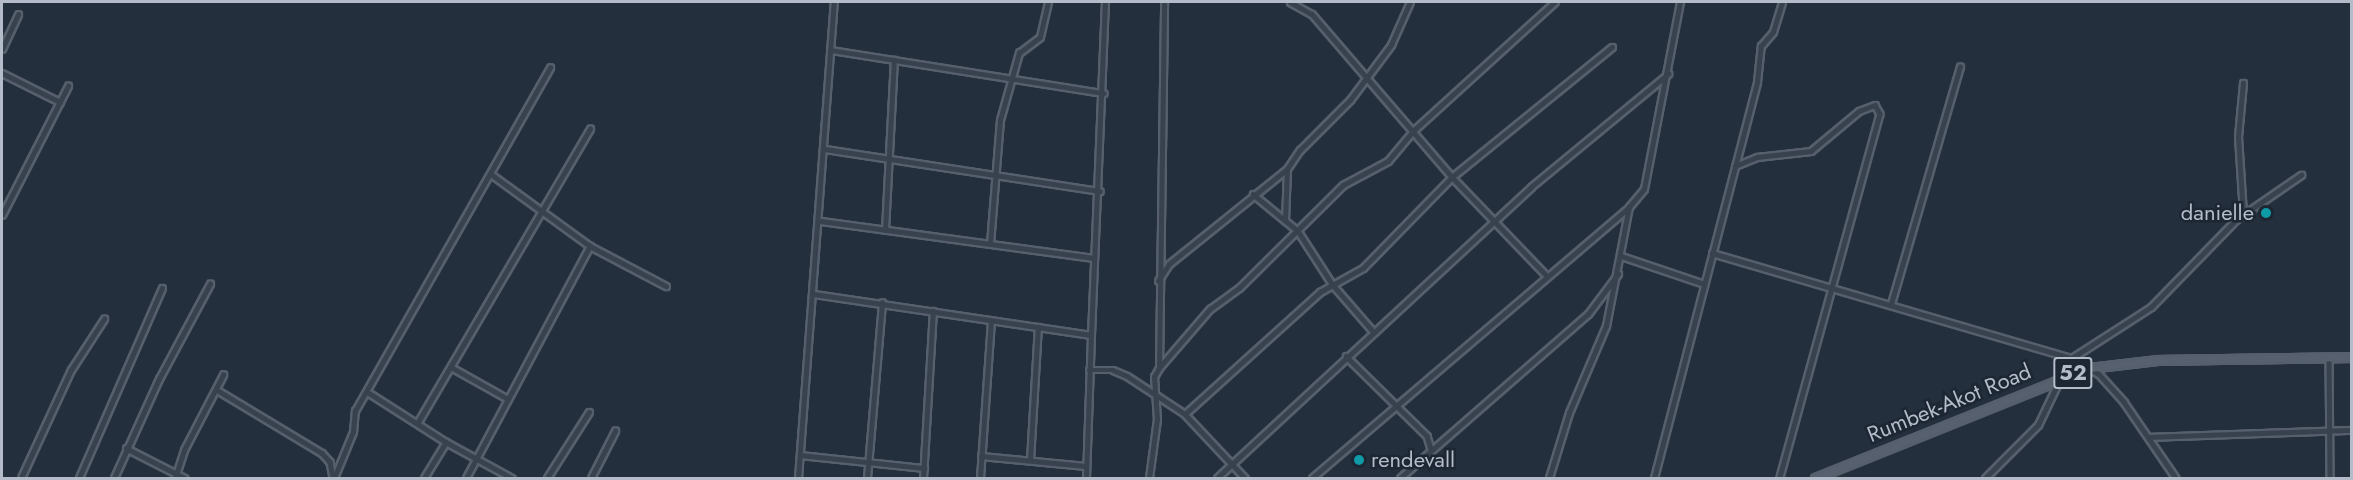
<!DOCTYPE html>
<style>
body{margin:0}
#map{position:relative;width:2353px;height:480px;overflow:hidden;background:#242f3e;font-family:Jost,sans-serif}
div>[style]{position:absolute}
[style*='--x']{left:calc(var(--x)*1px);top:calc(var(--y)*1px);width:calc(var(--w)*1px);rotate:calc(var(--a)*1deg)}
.roads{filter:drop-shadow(2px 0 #565f6c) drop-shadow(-2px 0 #565f6c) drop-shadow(0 2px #565f6c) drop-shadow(0 -2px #565f6c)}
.street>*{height:4.5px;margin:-2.25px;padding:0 2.25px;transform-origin:2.25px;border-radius:2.25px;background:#38414e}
.primary>*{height:7px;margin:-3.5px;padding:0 3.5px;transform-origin:3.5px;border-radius:3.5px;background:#56606e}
.dots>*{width:16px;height:16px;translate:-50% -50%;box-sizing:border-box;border:3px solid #1d2633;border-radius:50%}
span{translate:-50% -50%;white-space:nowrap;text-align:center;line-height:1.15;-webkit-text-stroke:5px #1d2633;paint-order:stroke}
.shield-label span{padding:2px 4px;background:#1d2633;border:2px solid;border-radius:4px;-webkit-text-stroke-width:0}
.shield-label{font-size:21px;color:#b4bcc9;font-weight:700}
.poi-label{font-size:22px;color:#b4bcc9}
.right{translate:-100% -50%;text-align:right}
.left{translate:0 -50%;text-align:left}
.street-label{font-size:22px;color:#b4bcc9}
.frame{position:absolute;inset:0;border:3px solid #b4bcc9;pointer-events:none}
</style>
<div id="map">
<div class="roads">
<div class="street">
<i style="--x:1290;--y:2;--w:25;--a:29"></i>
<i style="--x:1312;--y:14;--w:215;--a:49.3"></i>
<i style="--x:1452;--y:177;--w:136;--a:46.2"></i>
<i style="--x:2;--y:49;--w:38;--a:-65"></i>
<i style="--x:831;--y:50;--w:276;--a:9"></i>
<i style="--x:2;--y:73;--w:65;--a:26.6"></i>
<i style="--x:825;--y:149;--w:278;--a:8.7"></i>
<i style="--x:1735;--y:166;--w:24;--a:-22"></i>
<i style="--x:1757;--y:157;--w:54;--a:-6.3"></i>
<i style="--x:1811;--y:151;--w:62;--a:-39.8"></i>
<i style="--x:1859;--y:111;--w:17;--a:-21"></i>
<i style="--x:1875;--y:105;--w:10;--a:61"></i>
<i style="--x:1880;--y:114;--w:377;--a:105.4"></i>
<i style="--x:491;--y:174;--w:122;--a:36"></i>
<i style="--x:590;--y:246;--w:86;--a:27.8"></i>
<i style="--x:1253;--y:194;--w:58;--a:39.4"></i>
<i style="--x:1298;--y:231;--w:64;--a:57.1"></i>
<i style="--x:1333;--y:285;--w:60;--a:49.1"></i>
<i style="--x:2243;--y:214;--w:77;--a:-93.7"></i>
<i style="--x:2238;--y:137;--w:54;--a:-84.7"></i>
<i style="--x:2;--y:215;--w:145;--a:-62.9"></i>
<i style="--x:821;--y:221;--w:275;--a:7.7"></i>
<i style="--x:1285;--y:221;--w:51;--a:-87.8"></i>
<i style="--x:885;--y:230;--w:170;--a:-87"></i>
<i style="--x:990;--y:244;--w:124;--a:-85.4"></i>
<i style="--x:1000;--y:120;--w:70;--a:-74.2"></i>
<i style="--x:1019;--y:53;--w:26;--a:-37"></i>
<i style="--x:1040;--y:37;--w:36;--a:-77"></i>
<i style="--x:1712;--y:253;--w:375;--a:16.3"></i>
<i style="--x:2072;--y:358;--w:31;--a:31"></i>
<i style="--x:2099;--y:374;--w:38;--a:48"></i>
<i style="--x:2124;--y:402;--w:92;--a:55.6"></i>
<i style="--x:1621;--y:256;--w:88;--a:18.6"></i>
<i style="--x:1158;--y:281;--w:20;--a:-57"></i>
<i style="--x:1169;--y:264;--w:151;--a:-38.8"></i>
<i style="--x:1287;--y:169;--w:23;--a:-56"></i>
<i style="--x:1300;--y:150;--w:71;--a:-45"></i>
<i style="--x:1350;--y:100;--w:69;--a:-53.3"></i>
<i style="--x:1391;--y:45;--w:47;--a:-66.2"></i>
<i style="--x:814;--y:294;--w:280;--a:8.4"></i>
<i style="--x:1091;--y:335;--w:333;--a:-87.6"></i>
<i style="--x:1891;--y:304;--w:247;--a:-73.8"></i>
<i style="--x:1346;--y:356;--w:114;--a:44.6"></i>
<i style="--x:1427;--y:436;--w:14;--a:73"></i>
<i style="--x:2329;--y:357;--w:121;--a:89.5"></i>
<i style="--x:2072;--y:358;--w:94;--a:-32.8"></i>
<i style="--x:2151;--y:307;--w:123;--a:-45.7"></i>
<i style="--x:2237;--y:219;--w:78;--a:-34.5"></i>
<i style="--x:451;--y:367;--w:65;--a:29.3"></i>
<i style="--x:1159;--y:368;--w:78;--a:-49.2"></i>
<i style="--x:1210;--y:309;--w:36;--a:-36"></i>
<i style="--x:1239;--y:288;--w:146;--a:-44.7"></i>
<i style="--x:1343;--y:185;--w:51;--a:-28.1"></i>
<i style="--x:1388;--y:161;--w:38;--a:-50"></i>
<i style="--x:1412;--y:132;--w:193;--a:-42.3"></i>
<i style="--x:1089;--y:370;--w:24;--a:0"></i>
<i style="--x:1113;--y:370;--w:15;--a:23"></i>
<i style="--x:1127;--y:376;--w:69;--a:33.2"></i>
<i style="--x:1185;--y:414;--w:88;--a:46.8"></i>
<i style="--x:217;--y:390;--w:122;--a:31"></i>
<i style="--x:322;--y:453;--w:12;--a:48"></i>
<i style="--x:330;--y:462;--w:16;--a:79"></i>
<i style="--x:369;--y:393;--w:91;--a:32.5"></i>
<i style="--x:1185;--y:414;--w:182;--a:-42.1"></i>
<i style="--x:1320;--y:292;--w:49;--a:-29.2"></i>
<i style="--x:1363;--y:268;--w:127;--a:-45.6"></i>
<i style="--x:1452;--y:177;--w:206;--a:-39.1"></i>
<i style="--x:418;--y:422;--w:340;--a:-59.6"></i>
<i style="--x:2149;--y:437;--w:203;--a:-2"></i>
<i style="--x:126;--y:448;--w:66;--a:27"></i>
<i style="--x:800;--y:455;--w:125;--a:6"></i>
<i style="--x:981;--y:456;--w:105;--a:5.4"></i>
<i style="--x:1030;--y:460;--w:133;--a:-86.6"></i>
<i style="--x:21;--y:478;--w:119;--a:-65.2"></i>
<i style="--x:71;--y:370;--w:61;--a:-57.1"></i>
<i style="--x:79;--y:478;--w:207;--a:-66.4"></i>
<i style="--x:114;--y:478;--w:109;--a:-65.6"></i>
<i style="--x:159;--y:379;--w:108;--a:-61.8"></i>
<i style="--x:175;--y:478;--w:29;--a:-72"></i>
<i style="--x:184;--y:450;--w:85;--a:-62.5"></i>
<i style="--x:334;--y:478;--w:50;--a:-67.6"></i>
<i style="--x:353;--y:432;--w:21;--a:-85"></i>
<i style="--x:355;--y:411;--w:395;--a:-60.4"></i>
<i style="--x:424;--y:478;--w:42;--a:-58.6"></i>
<i style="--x:446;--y:442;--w:75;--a:28.6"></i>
<i style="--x:466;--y:478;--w:263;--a:-61.9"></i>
<i style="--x:547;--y:478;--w:78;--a:-57.5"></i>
<i style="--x:591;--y:478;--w:53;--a:-62.9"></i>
<i style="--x:798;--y:478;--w:477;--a:-85.7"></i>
<i style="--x:867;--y:478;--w:176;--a:-85.1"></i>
<i style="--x:923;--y:478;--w:167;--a:-86.6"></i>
<i style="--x:980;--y:478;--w:157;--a:-86"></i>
<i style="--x:1086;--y:478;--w:143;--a:-88"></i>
<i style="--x:1149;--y:478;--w:60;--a:-82.3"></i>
<i style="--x:1157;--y:419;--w:42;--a:-94.1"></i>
<i style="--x:1154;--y:377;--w:10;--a:-61"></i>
<i style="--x:1159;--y:368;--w:366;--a:-89.2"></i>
<i style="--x:1217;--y:478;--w:428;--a:-42.8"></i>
<i style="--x:1531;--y:187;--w:178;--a:-39.5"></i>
<i style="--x:1312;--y:478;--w:417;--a:-40.5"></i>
<i style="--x:1400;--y:478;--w:249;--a:-41.1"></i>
<i style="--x:1588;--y:314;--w:50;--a:-53.1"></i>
<i style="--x:1549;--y:478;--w:68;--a:-72.9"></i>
<i style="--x:1569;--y:413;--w:95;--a:-67"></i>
<i style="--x:1606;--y:326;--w:121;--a:-79.1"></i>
<i style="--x:1629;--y:207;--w:23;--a:-50"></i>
<i style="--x:1644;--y:189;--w:190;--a:-79.1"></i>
<i style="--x:1654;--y:478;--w:409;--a:-75.4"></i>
<i style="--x:1757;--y:82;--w:36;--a:-84"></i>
<i style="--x:1761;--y:46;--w:18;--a:-49"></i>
<i style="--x:1773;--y:32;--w:31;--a:-73"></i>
<i style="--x:1985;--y:478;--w:75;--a:-45"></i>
<i style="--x:2038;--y:425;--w:51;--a:-64.4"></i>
</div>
<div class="primary">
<i style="--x:1815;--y:478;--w:295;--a:-21.9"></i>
<i style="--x:2089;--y:368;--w:69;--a:-6.6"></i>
<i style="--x:2158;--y:360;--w:194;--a:-0.9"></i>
</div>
</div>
<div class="dots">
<i style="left:2266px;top:213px;background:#0f9aa8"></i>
<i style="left:1359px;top:460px;background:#0f9aa8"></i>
</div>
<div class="shield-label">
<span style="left:2073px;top:373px">52</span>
</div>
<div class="poi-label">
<span class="right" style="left:2254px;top:213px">danielle</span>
<span class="left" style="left:1371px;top:460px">rendevall</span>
</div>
<div class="street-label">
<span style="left:1949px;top:403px;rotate:-22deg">Rumbek-Akot Road</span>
</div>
<div class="frame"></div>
</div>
